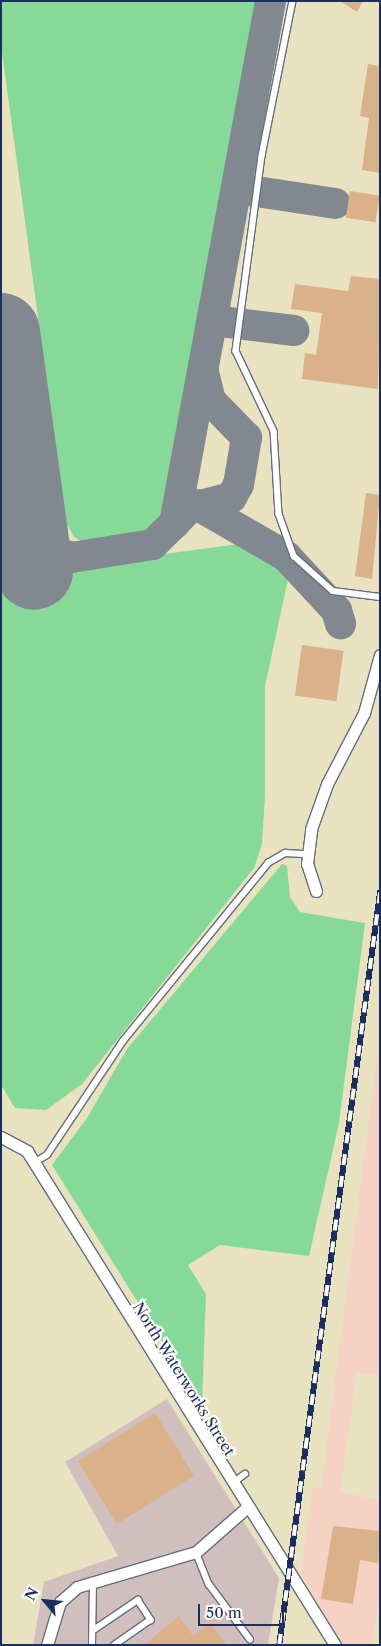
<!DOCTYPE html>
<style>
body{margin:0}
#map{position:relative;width:381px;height:1646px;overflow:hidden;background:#e8e2c0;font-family:"Libre Caslon Text",serif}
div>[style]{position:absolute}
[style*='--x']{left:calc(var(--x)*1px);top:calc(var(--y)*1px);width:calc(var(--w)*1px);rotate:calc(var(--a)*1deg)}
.built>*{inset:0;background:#f5d2c3}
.industrial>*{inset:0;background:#d1bfbd}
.green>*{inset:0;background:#87d999}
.taxiway>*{height:31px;margin:-15.5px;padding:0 15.5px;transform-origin:15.5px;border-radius:15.5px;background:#82888f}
.runway>*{height:78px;margin:-39px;padding:0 39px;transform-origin:39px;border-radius:39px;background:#82888f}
.building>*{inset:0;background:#dab188;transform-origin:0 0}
.roads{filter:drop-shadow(1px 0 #636e80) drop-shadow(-1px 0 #636e80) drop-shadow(0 1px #636e80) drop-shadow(0 -1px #636e80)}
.lane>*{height:5.5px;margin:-2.75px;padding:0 2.75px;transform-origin:2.75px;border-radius:2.75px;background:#fff}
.street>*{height:11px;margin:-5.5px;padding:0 5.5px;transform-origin:5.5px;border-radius:5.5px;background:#fff}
.rail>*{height:5.5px;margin-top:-2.75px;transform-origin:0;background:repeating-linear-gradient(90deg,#fdfcf7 0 11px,#1b2f5e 0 22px);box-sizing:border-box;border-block:1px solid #1b2f5e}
span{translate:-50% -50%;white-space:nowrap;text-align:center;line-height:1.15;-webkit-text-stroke:4.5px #fdfcf7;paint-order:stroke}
.street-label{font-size:15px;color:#1b2f5e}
.frame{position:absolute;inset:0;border:2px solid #1b2f5e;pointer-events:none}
.north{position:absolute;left:20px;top:1576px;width:50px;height:50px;-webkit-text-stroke:4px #fdfcf7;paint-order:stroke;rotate:298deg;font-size:14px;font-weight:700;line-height:20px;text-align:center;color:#1b2f5e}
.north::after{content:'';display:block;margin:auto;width:18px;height:22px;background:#1b2f5e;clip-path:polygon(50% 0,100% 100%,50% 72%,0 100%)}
.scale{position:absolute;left:198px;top:1604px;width:86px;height:22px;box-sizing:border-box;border:2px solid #1b2f5e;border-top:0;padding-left:6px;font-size:15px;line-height:18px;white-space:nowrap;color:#1b2f5e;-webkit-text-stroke:4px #fdfcf7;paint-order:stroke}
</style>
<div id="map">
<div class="built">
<i style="clip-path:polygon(380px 1036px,380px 1375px,357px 1372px,340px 1492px,380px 1500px,380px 1594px,371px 1645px,343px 1645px,301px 1575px,312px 1488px,321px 1489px)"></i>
</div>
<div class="industrial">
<i style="clip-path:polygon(167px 1399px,279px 1578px,268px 1645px,33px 1645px,44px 1582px,118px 1556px,65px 1462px)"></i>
</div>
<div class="green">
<i style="clip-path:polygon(1px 1px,261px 1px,167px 519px,152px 537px,88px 545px,74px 537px,66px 523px,1px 45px)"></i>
<i style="clip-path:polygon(246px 543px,290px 570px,265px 686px,265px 796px,262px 844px,254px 868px,82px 1084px,46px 1110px,15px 1108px,1px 1085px,1px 576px)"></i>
<i style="clip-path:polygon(282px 864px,287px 866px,290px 897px,300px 912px,365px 923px,339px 1123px,309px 1256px,220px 1245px,188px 1265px,206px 1294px,202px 1405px,52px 1165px,87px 1118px,127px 1049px)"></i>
</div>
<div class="taxiway">
<i style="--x:236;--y:188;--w:100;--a:8.6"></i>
<i style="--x:212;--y:320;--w:82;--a:7"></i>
<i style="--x:196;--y:504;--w:104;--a:30"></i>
<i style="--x:286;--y:556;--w:74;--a:47.2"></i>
<i style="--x:336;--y:610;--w:14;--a:73"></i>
<i style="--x:174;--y:523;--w:21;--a:-47"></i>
<i style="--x:188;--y:508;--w:44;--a:-14.3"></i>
<i style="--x:231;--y:497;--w:15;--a:-62"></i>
<i style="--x:238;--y:484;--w:48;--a:-80.3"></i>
<i style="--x:246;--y:437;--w:52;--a:-134.2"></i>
<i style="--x:210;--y:400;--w:30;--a:-104"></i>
<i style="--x:28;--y:528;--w:31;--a:45"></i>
<i style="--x:50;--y:550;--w:22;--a:18"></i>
<i style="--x:71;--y:557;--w:82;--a:-9.1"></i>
<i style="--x:152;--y:544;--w:30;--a:-44"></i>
<i style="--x:174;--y:523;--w:531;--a:-79.58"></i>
</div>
<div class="runway">
<i style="--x:1;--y:332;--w:241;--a:82.1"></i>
</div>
<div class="building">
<i style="clip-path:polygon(340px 1px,363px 1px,357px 12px)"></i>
<i style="clip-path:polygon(368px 64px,380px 66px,380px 173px,362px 170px,369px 118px,360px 116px)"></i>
<i style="left:350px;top:191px;width:30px;height:27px;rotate:9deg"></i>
<i style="clip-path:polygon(351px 276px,380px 279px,378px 389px,302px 379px,305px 353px,316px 355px,322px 313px,291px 309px,295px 284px,348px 291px)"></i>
<i style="clip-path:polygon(366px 493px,380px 495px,372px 579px,355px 576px)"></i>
<i style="left:302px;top:645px;width:42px;height:51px;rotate:8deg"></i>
<i style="left:155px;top:1413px;width:74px;height:91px;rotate:58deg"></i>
<i style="clip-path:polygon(333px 1526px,380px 1531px,378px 1563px,360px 1560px,353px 1604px,321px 1599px)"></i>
<i style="clip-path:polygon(179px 1616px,193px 1636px,211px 1623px,227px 1645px,144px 1645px)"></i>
</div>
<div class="roads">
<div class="lane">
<i style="--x:293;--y:1;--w:158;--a:101.3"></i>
<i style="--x:262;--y:156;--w:197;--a:97.6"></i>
<i style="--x:236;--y:351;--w:89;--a:64.6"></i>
<i style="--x:274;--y:431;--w:83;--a:86.6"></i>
<i style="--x:279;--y:514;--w:45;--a:70.3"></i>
<i style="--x:294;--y:556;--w:52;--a:41.9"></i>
<i style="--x:333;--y:591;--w:47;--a:7.3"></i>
<i style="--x:34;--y:1163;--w:15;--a:-32"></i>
<i style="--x:47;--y:1155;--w:137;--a:-56.3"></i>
<i style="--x:123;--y:1041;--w:230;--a:-50.8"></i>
<i style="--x:268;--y:863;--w:20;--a:-30"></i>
<i style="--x:285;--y:853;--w:22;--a:3"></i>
<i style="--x:233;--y:1483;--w:15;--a:-37"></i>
<i style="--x:196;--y:1552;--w:35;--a:68"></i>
<i style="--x:209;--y:1584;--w:69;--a:53.3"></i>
<i style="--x:95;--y:1629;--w:52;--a:-34"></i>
<i style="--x:138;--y:1600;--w:24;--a:57"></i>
<i style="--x:151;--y:1620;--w:44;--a:145.2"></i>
<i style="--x:92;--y:1645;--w:63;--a:-89.1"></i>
</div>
<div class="street">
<i style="--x:316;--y:891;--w:28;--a:-108"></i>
<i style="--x:307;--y:864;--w:35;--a:-83"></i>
<i style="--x:311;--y:829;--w:48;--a:-70.4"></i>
<i style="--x:327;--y:784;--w:80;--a:-62.5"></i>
<i style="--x:364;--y:713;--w:60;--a:-74.6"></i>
<i style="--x:1;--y:1137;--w:30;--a:28"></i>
<i style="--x:27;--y:1151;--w:582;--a:58.06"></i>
<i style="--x:47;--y:1645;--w:45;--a:-73.2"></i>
<i style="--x:60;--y:1602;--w:23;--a:-41"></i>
<i style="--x:77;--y:1587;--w:124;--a:-16.4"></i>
<i style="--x:196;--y:1552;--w:67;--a:-41.3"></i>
</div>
</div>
<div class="rail">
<i style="--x:279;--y:1645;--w:761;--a:-82.37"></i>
</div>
<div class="street-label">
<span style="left:184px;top:1379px;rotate:58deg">North Waterworks Street</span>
</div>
<div class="frame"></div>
<div class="north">N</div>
<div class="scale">50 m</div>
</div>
